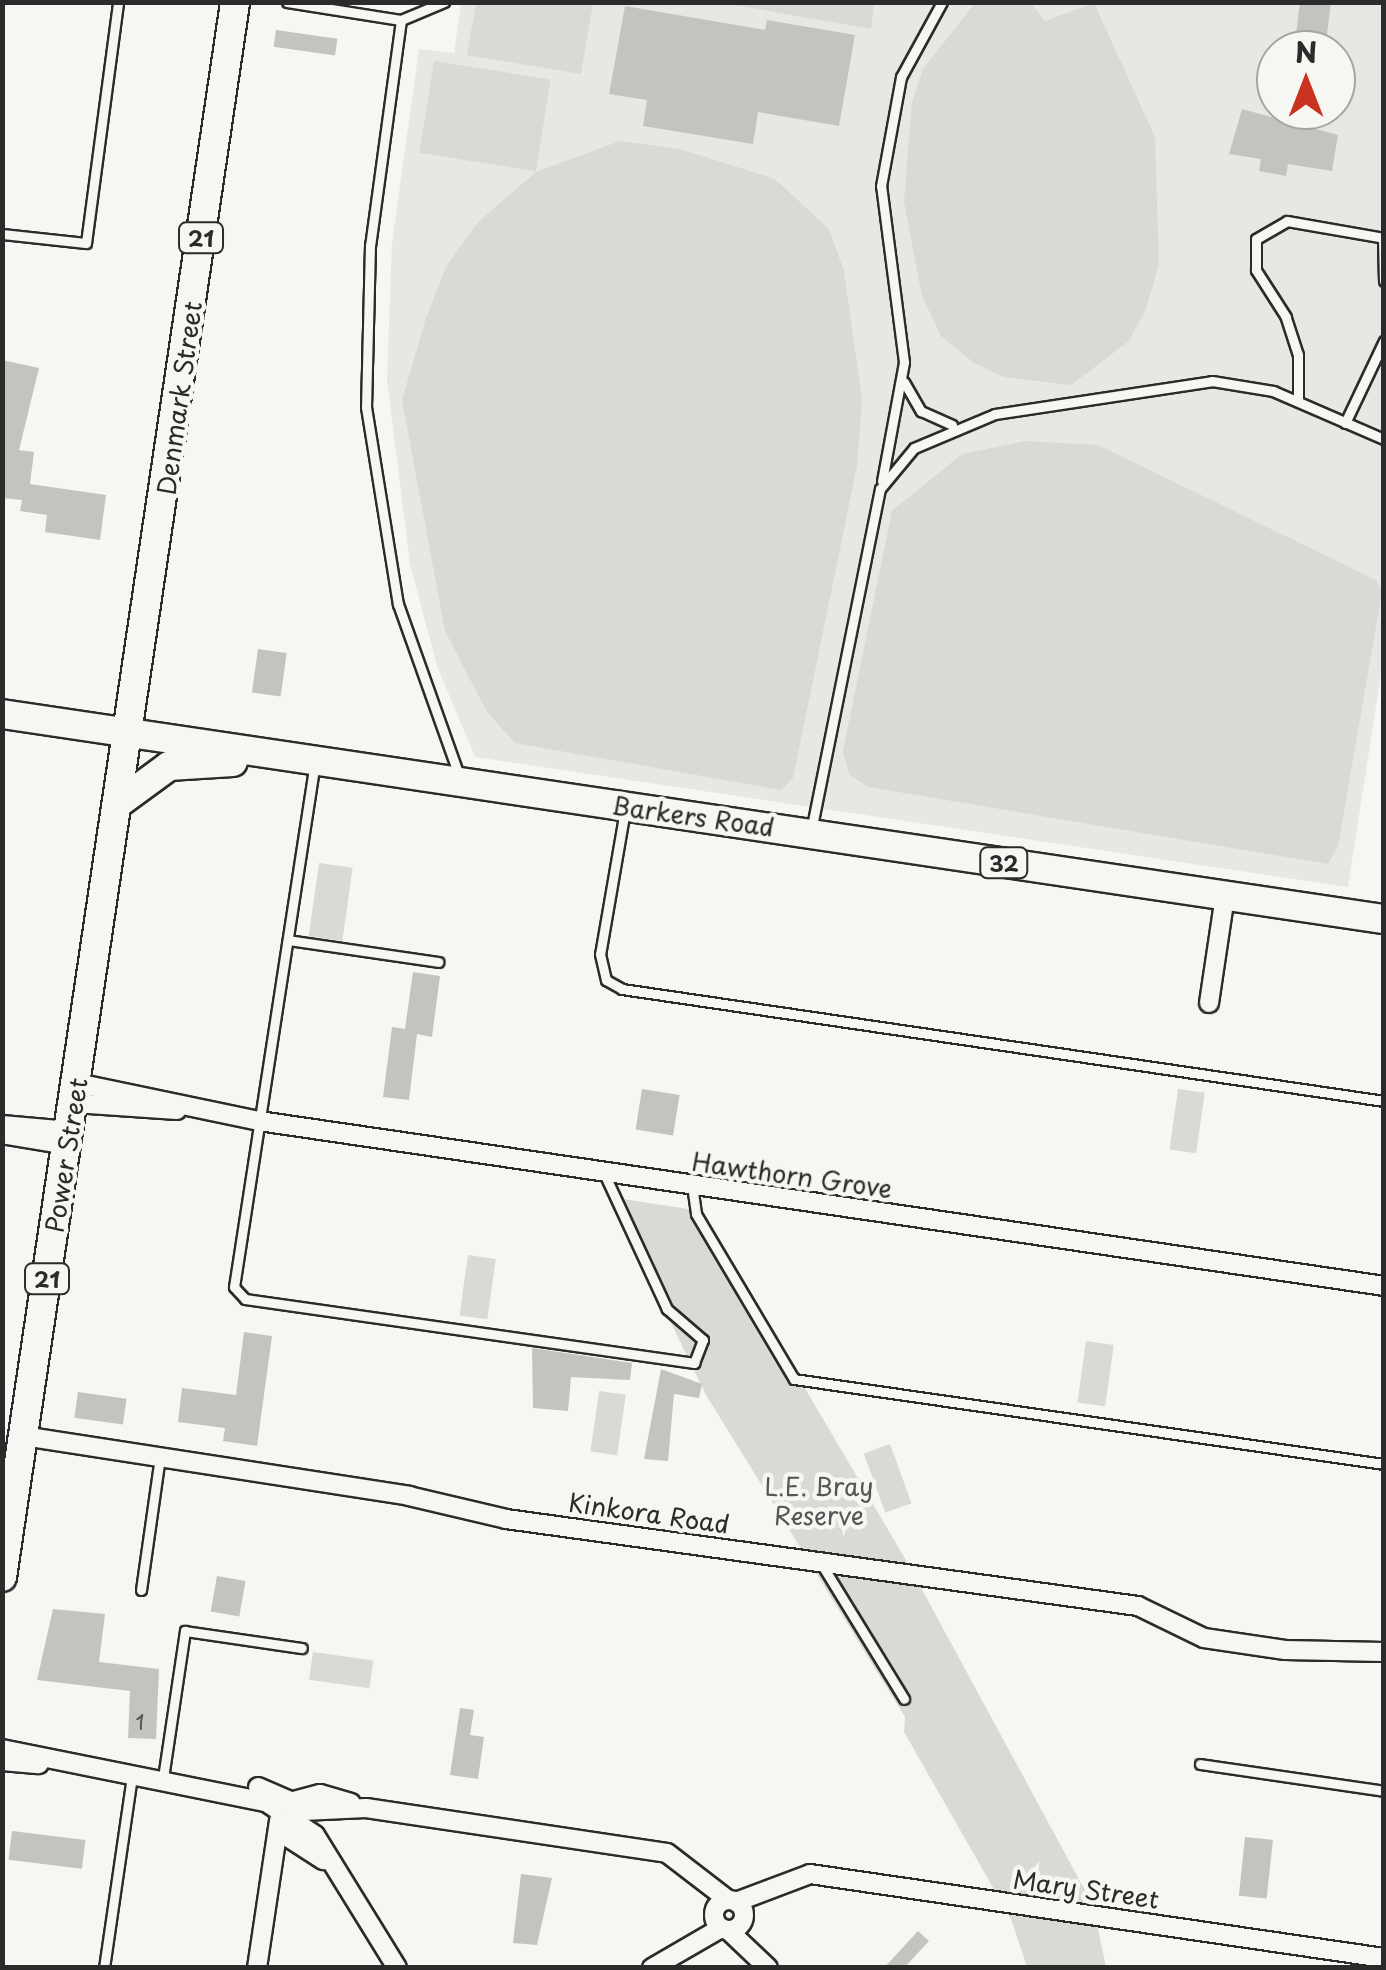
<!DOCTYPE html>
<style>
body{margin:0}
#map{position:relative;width:1386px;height:1970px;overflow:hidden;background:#f6f6f2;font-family:"Playpen Sans",sans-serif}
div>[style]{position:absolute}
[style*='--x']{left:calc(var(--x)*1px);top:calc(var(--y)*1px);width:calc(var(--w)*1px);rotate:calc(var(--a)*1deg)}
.built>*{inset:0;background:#e7e7e3}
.green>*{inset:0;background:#d9d9d5;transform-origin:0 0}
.building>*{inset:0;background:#c3c3c0;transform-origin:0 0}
.roads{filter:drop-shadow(2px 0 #2b2b2b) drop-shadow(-2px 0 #2b2b2b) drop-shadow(0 2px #2b2b2b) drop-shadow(0 -2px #2b2b2b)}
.service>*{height:9px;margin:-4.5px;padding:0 4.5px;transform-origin:4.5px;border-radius:4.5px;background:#f6f6f2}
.minor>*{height:18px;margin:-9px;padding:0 9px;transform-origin:9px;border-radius:9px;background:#f6f6f2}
.minor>.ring{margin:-9px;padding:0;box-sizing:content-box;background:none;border:18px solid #f6f6f2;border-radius:50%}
.primary>*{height:28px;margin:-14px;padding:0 14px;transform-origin:14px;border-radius:14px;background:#f6f6f2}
span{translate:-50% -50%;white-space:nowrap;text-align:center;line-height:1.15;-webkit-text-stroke:9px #f6f6f2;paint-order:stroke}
.number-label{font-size:20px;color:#515150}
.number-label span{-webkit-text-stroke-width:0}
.shield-label span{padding:2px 8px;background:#f6f6f2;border:2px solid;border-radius:8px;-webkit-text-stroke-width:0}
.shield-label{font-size:22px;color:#2b2b2b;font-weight:700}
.street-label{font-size:25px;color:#2b2b2b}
.park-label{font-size:25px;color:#565656}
.frame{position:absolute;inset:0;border:5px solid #2b2b2b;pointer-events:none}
.north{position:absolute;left:1256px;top:30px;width:100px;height:100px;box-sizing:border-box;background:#f6f6f2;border:2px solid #a5a5a2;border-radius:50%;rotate:0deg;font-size:28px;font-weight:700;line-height:40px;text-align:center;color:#2b2b2b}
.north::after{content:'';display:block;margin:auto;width:35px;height:45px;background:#c8321e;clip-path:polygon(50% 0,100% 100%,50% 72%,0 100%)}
</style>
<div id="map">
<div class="built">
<i style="clip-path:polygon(evenodd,461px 3px,1383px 3px,1383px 661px,1348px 887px,475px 757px,437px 666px,410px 564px,387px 380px,392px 243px,419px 49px,454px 53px,461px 3px,1276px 50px,1336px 50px,1336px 110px,1276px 110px,1276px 50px)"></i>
</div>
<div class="green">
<i style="clip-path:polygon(476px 3px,593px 3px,581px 74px,467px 55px)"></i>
<i style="clip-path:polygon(724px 3px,874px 3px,871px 29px)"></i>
<i style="clip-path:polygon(975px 3px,1031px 3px,1045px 21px,1094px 3px,1155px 137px,1159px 264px,1146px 309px,1129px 341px,1071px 385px,1003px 377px,974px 363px,941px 336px,922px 296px,904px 202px,912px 102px,923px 69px)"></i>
<i style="left:434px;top:61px;width:118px;height:93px;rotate:9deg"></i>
<i style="clip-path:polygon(620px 141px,680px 149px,775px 179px,829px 229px,844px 271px,862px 399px,857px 466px,793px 778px,781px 790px,515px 743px,487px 712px,445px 631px,402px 400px,426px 318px,446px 267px,478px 222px,536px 172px)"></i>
<i style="clip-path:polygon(1025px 441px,1098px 445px,1376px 580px,1382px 592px,1338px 846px,1328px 864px,868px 787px,849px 774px,843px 751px,892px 511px,962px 454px)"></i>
<i style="left:319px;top:863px;width:34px;height:74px;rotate:8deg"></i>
<i style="left:1178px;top:1089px;width:27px;height:61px;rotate:8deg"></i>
<i style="clip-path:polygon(610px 1197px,701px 1211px,907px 1562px,1093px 1905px,1106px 1967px,1027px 1967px,1011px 1919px,904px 1732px,905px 1717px,706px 1395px)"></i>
<i style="left:468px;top:1255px;width:28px;height:61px;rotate:8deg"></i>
<i style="left:1086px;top:1341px;width:28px;height:62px;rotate:8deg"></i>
<i style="left:599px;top:1391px;width:27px;height:61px;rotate:8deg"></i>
<i style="left:890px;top:1444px;width:63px;height:28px;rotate:70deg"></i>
<i style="left:313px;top:1652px;width:61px;height:28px;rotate:8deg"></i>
</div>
<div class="building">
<i style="clip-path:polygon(1300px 2px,1331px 2px,1325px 50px,1294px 50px)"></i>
<i style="clip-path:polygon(625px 6px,765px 30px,767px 20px,855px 35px,839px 126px,758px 112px,753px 144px,643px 126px,647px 100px,609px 94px)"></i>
<i style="left:276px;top:30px;width:62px;height:17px;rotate:8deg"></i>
<i style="clip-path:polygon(1242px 109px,1338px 135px,1332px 171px,1288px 164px,1286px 176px,1259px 171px,1261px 159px,1229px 154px)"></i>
<i style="clip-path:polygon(2px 360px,39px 368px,19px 450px,34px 452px,30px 484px,106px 495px,100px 540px,45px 532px,47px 515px,20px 511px,22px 500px,2px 498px)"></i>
<i style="left:258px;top:649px;width:29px;height:44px;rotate:8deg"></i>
<i style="clip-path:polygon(413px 972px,440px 976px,432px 1037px,417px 1034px,409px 1100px,383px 1097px,392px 1027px,405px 1029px)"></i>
<i style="left:642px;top:1089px;width:38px;height:41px;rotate:9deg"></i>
<i style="clip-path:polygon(244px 1332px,272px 1336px,257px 1446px,223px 1441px,225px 1428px,178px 1422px,182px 1388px,236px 1395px)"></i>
<i style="clip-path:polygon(532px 1348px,632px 1363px,630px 1380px,571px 1377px,568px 1411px,533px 1408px)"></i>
<i style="clip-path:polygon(661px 1369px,702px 1384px,699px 1398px,674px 1394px,668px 1461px,644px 1459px)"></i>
<i style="left:78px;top:1392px;width:49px;height:26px;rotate:8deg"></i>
<i style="left:217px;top:1576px;width:29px;height:36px;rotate:10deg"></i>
<i style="clip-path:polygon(53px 1609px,105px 1614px,99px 1662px,159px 1669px,156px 1739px,128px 1738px,130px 1691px,37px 1680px)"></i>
<i style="clip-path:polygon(460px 1708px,474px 1710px,470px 1735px,484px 1737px,478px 1779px,450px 1775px)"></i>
<i style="left:12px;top:1831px;width:74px;height:29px;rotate:7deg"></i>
<i style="left:1245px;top:1837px;width:28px;height:59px;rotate:6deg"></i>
<i style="clip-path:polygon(521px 1874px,552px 1878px,537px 1945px,513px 1943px)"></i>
<i style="clip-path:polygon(918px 1931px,929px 1941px,904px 1968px,884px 1968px)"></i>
</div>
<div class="roads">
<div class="service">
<i style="--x:287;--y:2;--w:115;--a:9"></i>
<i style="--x:401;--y:20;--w:47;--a:-22.7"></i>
<i style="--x:401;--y:20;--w:227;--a:97.8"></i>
<i style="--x:370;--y:245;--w:162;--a:91.4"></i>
<i style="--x:366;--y:407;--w:200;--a:80.8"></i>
<i style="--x:398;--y:604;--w:182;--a:70.4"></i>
<i style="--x:2;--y:234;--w:84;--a:6.1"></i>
<i style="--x:86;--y:243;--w:243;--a:-82.4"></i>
<i style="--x:1383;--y:238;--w:43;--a:88.7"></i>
<i style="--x:904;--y:382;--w:34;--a:60"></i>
<i style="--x:921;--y:411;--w:34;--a:24"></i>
<i style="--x:1298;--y:400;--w:45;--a:-90"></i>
<i style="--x:1298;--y:355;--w:40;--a:-108"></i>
<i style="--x:1286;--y:317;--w:56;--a:-122.6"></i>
<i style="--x:1256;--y:270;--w:31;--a:-90"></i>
<i style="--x:1256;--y:239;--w:36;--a:-30"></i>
<i style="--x:1287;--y:221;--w:98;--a:9.9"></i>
<i style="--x:1345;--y:423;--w:91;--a:-64.6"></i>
<i style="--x:882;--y:481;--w:121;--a:-79.5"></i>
<i style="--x:904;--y:362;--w:177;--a:-97.4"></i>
<i style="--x:881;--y:186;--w:111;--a:-79.6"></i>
<i style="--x:901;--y:77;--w:85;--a:-61.3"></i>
<i style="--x:315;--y:762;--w:531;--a:98.77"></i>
<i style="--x:234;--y:1287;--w:16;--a:47"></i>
<i style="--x:245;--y:1299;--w:454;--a:8.1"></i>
<i style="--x:694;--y:1363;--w:25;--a:-69"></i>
<i style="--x:703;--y:1340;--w:48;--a:-139.3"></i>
<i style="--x:667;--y:1309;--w:150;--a:-114.9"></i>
<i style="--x:625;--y:810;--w:146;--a:99.8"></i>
<i style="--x:600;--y:954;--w:27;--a:77"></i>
<i style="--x:606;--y:980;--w:18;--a:29"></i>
<i style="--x:622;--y:989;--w:770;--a:8.36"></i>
<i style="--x:811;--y:831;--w:349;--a:-78.6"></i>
<i style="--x:880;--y:489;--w:53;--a:-50.3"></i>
<i style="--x:914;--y:448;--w:88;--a:-22.8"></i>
<i style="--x:995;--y:414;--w:219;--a:-8.6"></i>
<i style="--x:1212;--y:381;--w:62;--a:9.3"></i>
<i style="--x:1273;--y:391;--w:121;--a:23.4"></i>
<i style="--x:288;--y:940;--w:152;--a:8.3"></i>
<i style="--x:692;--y:1185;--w:29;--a:82"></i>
<i style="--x:696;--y:1214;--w:192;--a:59.3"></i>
<i style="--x:794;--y:1379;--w:596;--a:8.2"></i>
<i style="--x:822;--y:1565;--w:157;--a:58.5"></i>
<i style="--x:141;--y:1590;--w:134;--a:-81.9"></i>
<i style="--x:1200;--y:1764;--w:186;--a:8.3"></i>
<i style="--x:163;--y:1778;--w:149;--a:-81.5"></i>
<i style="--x:185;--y:1631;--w:118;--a:8.3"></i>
<i style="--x:104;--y:1968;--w:194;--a:-81.7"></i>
</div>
<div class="minor">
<i style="--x:1209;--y:1003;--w:108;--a:-81.5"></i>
<i style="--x:77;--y:1083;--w:186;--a:11.8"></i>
<i style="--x:259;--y:1121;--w:1137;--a:8.34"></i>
<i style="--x:74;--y:1103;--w:103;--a:3.9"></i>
<i style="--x:2;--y:1125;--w:68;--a:5"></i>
<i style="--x:2;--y:1134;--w:67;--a:9.5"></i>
<i style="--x:23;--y:1436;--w:391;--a:8.8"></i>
<i style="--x:409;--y:1496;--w:100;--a:13.3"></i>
<i style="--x:506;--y:1519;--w:638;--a:7.84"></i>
<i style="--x:1138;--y:1606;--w:73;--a:25.9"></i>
<i style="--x:1204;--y:1638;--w:82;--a:8.4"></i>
<i style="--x:1285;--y:1650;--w:99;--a:1.2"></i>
<i style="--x:2;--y:1749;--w:269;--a:11.4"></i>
<i style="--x:266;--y:1802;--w:59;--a:34"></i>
<i style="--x:315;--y:1835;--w:156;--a:58.3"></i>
<i style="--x:2;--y:1761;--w:37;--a:5"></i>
<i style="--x:258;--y:1787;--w:56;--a:23.3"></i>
<i style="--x:290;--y:1802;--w:31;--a:-15"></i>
<i style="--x:320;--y:1794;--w:32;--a:16"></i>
<i style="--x:278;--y:1831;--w:32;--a:-39"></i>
<i style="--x:303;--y:1811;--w:63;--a:-2.7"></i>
<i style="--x:366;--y:1808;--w:304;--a:8.5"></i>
<i style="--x:667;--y:1853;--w:77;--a:37.6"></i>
<i style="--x:278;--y:1831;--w:54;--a:32.8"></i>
<i class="ring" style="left:714px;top:1900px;width:12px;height:12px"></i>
<i style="--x:736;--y:1902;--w:79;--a:-20.7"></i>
<i style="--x:810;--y:1874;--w:580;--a:8.33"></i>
<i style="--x:728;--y:1930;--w:55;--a:43.5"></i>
<i style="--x:257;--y:1968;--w:150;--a:-81.5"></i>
<i style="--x:652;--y:1968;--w:80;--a:-30.1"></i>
</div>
<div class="primary">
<i style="--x:2;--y:714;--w:1397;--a:8.44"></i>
<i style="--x:120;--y:802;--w:61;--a:-36.3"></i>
<i style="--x:169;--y:766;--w:64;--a:-3.6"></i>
<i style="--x:2;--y:1577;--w:1592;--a:-81.58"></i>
</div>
</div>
<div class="number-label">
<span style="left:140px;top:1722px">1</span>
</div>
<div class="shield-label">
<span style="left:201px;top:238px">21</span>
<span style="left:1004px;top:863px">32</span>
<span style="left:47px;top:1279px">21</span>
</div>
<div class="street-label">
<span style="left:179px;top:398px;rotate:-82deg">Denmark Street</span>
<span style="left:693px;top:816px;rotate:8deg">Barkers Road</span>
<span style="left:66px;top:1155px;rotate:-81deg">Power Street</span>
<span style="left:792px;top:1175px;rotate:8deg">Hawthorn Grove</span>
<span style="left:649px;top:1513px;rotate:8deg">Kinkora Road</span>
<span style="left:1086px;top:1889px;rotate:8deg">Mary Street</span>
</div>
<div class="park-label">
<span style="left:819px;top:1501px">L.E. Bray<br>Reserve</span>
</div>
<div class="frame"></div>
<div class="north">N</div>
</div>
